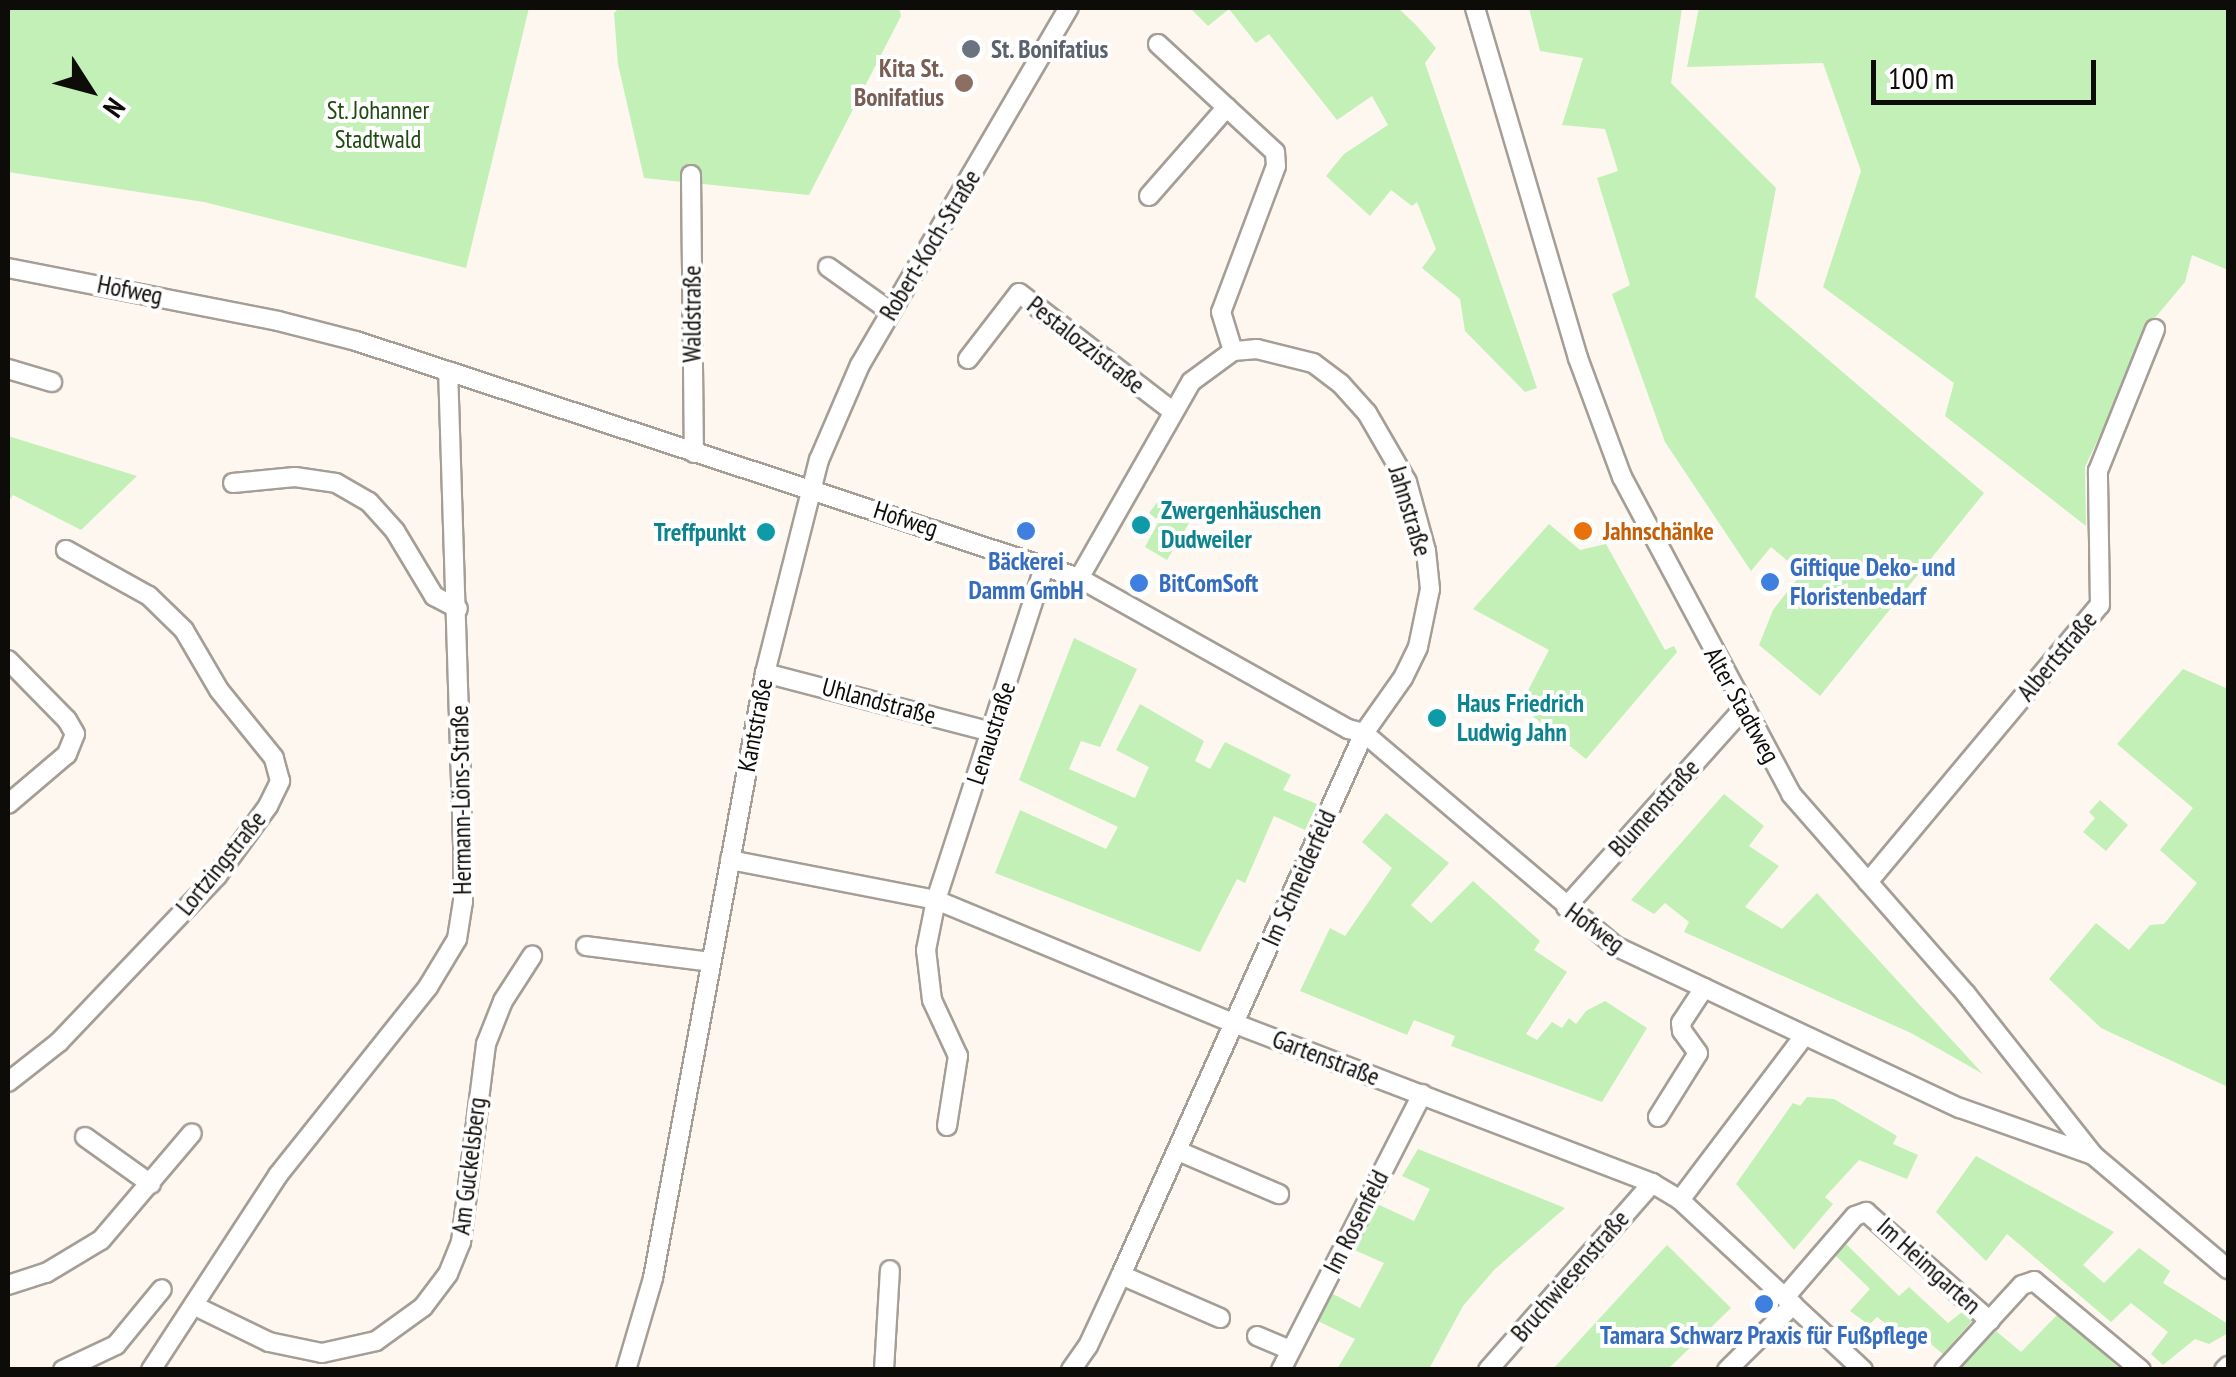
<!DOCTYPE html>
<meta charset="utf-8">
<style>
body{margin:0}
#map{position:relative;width:2236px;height:1377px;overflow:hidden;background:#fdf7f0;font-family:"PT Sans Narrow",sans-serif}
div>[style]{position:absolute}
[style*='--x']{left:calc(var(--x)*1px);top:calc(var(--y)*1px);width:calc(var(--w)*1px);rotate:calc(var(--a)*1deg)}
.green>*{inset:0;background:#c2f0b6}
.roads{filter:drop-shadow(2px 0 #a49e97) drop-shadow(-2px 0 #a49e97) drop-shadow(0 2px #a49e97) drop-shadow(0 -2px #a49e97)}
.minor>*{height:18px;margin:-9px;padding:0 9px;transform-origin:9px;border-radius:9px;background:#fff}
.dots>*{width:28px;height:28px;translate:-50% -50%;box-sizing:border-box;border:5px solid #fff;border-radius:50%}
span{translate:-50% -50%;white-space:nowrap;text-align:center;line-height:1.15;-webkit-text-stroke:8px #fff;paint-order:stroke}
.worship-label{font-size:25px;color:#5b616d;font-weight:700}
.left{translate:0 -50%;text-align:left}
.education-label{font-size:25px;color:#785e54;font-weight:700}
.right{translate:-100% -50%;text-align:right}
.park-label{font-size:25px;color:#1f4a11}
.street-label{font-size:25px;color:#0e0c09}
.culture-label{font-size:25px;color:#0d838f;font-weight:700}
.food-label{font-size:25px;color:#c56008;font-weight:700}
.shop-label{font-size:25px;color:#366cbe;font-weight:700}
.frame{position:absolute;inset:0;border:10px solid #0e0c09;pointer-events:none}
.north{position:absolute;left:40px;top:40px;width:100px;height:100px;-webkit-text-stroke:8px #fff;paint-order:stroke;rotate:126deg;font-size:28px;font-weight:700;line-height:40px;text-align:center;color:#0e0c09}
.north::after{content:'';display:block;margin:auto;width:35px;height:45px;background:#0e0c09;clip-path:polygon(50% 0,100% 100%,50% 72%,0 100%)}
.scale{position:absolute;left:1871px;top:60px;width:225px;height:45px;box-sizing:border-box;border:5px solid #0e0c09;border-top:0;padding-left:12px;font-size:30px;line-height:35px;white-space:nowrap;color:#0e0c09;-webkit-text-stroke:8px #fff;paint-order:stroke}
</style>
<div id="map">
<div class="green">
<i style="clip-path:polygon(8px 8px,529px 8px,466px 268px,204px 202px,8px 172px)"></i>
<i style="clip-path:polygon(619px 8px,899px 8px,901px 16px,809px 195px,644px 178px,618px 64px,614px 13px)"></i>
<i style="clip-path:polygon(1190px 8px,1398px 8px,1416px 25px,1436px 48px,1425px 63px,1537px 388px,1525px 392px,1465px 331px,1460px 299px,1422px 268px,1436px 249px,1417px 202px,1412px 206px,1391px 190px,1370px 216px,1326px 176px,1344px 154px,1388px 125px,1372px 96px,1337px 120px,1269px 34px,1256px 43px,1229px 9px,1208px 26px)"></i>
<i style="clip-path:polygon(1529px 8px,1682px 8px,1671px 83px,1776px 188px,1755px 297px,1984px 493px,1820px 696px,1759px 645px,1773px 610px,1802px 573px,1771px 547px,1751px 571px,1665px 442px,1612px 294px,1630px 285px,1597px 178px,1618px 171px,1605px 129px,1562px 125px,1583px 58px,1540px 51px)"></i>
<i style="clip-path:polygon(1699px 8px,2228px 8px,2228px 270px,2192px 255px,2185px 282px,2154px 319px,2085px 467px,2086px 526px,1945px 416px,1954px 383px,1823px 287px,1861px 171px,1823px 63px,1687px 67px)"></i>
<i style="clip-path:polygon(8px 436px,137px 476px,81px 530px,13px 495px,8px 502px)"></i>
<i style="clip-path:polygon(1159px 500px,1189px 523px,1167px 560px,1145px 547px,1159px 521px,1149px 513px)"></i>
<i style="clip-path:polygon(1549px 524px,1580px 550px,1606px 544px,1665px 650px,1674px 646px,1677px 652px,1586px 759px,1520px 706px,1549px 650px,1473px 609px)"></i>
<i style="clip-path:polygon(1074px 638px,1137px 669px,1100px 747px,1081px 741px,1069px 769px,1135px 798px,1149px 767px,1116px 750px,1140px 704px,1204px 741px,1195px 761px,1210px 769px,1225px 742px,1291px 775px,1283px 790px,1317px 804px,1305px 830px,1274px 816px,1245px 883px,1237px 879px,1200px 952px,995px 873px,1020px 810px,1106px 849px,1118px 827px,1019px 780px)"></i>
<i style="clip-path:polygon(2183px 669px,2228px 689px,2228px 1087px,2101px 1028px,2049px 979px,2096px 923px,2129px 950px,2150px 925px,2164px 924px,2197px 883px,2160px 850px,2193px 808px,2117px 744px)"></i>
<i style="clip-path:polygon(1724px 794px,1764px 826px,1749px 846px,1779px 866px,1745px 907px,1782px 929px,1817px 893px,1983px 1074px,1911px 1033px,1684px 932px,1689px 922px,1665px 903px,1654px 914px,1631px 900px)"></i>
<i style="clip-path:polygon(2100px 800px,2128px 825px,2106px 851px,2083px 832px,2095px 818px,2089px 812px)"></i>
<i style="clip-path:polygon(1386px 813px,1449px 863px,1411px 905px,1431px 923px,1473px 881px,1540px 941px,1534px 950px,1567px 972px,1526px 1034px,1537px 1040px,1552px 1022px,1562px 1028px,1569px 1018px,1576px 1024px,1586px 1011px,1605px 1001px,1647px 1028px,1602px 1102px,1451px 1046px,1455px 1036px,1414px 1020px,1407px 1035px,1300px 991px,1330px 928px,1345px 936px,1392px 868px,1362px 842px)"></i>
<i style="clip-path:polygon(1807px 1097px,1834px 1099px,1897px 1136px,1893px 1144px,1918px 1155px,1907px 1179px,1859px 1160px,1825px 1197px,1833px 1204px,1794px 1250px,1736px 1184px,1793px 1103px,1800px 1106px)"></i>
<i style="clip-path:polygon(1418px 1149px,1565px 1208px,1494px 1270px,1463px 1306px,1429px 1369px,1337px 1369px,1355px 1339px,1316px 1320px,1331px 1293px,1360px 1308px,1384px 1263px,1352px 1249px,1375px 1203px,1414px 1221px,1430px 1189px,1402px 1176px)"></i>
<i style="clip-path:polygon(1976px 1156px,2114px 1232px,2083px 1265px,2104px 1283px,2139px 1248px,2170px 1271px,2163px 1283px,2228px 1324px,2228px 1333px,2209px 1344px,2195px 1339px,2163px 1365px,2151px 1354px,2168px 1332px,2131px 1303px,2111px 1322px,2007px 1234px,1986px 1261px,1936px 1212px)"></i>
<i style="clip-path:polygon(1845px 1243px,1899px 1296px,1909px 1287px,1948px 1323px,1962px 1312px,1973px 1320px,1943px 1354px,1926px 1340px,1918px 1348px,1877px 1317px,1869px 1325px,1850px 1311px,1870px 1289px,1834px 1254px)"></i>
<i style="clip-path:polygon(1667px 1245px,1731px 1308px,1668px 1369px,1553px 1369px)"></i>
<i style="clip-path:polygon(2058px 1314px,2120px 1369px,1959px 1369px,1996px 1331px,2021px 1352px)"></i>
</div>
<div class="roads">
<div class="minor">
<i style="--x:1475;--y:8;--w:365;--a:73.6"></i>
<i style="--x:1578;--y:358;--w:127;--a:69.7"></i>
<i style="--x:1622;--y:477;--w:359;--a:61.9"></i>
<i style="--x:1791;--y:794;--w:266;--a:48.8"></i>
<i style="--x:1966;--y:994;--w:205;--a:51.7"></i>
<i style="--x:2093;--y:1155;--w:177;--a:40.2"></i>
<i style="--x:1158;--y:44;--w:159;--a:42.7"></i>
<i style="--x:1275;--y:152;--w:14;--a:86"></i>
<i style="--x:1276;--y:166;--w:156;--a:110.6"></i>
<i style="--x:1221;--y:312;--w:41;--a:72.9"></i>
<i style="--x:691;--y:175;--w:278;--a:89.4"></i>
<i style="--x:1149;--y:196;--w:118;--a:-48.8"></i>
<i style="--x:828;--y:267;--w:77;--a:35.5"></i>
<i style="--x:8;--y:268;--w:275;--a:11.1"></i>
<i style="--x:278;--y:321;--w:81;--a:14.4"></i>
<i style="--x:356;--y:341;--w:761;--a:18.15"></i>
<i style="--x:1079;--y:578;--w:308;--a:29.3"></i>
<i style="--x:1348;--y:729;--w:16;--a:14"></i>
<i style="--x:1364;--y:733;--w:329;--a:40.3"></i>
<i style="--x:1615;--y:946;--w:381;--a:25.2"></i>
<i style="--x:1960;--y:1108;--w:141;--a:19.5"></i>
<i style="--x:968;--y:359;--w:83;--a:-52.3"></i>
<i style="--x:1019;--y:293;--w:192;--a:37.6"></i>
<i style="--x:8;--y:369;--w:46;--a:16.5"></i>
<i style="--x:233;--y:483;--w:62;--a:-5.5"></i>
<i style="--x:295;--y:477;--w:41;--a:8.3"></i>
<i style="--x:336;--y:483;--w:38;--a:30"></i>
<i style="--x:369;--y:502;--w:39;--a:48"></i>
<i style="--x:395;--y:531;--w:76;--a:59"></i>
<i style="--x:434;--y:596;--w:27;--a:28"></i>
<i style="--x:8;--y:660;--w:84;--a:45.5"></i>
<i style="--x:67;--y:720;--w:16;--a:60"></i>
<i style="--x:75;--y:734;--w:22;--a:112"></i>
<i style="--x:67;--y:754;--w:77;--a:139.7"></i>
<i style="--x:765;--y:673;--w:235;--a:14.6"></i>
<i style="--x:730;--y:860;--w:210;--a:11"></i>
<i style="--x:936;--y:900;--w:321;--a:22.5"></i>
<i style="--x:1233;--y:1023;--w:449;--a:20.9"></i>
<i style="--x:1652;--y:1183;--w:33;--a:31"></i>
<i style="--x:1680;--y:1200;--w:250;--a:42.9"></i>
<i style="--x:1868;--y:882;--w:361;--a:-50.1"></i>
<i style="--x:2100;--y:605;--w:134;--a:-90.9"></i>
<i style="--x:2098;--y:471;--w:153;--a:-68.1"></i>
<i style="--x:1566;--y:907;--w:266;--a:-48.2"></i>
<i style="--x:586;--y:946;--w:126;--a:7.3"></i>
<i style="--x:8;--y:1082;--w:65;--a:-38.1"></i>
<i style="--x:59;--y:1042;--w:229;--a:-46.4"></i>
<i style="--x:217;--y:876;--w:87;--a:-53.9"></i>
<i style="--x:268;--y:806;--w:28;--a:-64"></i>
<i style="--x:280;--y:781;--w:24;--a:-105"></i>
<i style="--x:274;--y:758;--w:87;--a:-129"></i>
<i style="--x:219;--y:690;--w:69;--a:-120.3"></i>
<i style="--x:184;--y:630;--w:49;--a:-135.8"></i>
<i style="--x:149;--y:596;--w:95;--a:-151"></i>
<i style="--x:1658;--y:1117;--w:75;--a:-58"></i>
<i style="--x:1698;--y:1053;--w:27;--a:-126"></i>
<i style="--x:1682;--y:1031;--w:8;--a:-97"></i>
<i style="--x:1681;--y:1023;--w:42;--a:-56.7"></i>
<i style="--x:947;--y:1126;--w:71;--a:-81.1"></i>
<i style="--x:958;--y:1056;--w:62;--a:-114.9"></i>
<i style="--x:932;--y:1000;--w:50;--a:-96.8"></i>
<i style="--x:926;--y:950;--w:51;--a:-78.7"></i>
<i style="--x:936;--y:900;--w:353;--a:-72"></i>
<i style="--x:85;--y:1137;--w:81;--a:35.5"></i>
<i style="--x:1178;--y:1151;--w:110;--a:23.1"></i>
<i style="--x:1680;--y:1200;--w:206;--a:-52.9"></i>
<i style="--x:1121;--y:1275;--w:108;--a:23.5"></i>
<i style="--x:8;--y:1285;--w:40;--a:-18"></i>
<i style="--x:46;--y:1273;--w:64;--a:-31"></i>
<i style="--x:101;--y:1240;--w:140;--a:-49.6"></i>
<i style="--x:1785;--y:1297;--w:107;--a:-49.2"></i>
<i style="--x:1855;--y:1216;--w:12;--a:-20"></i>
<i style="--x:1866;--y:1212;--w:165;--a:41.3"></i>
<i style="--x:195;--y:1306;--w:82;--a:25.9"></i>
<i style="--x:269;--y:1342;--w:54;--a:11.7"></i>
<i style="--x:322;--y:1353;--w:55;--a:-12.5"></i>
<i style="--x:376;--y:1341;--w:58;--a:-35.9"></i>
<i style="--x:423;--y:1307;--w:41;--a:-52.9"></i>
<i style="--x:448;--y:1274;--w:35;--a:-68"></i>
<i style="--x:461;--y:1242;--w:200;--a:-82.8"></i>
<i style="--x:486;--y:1044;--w:46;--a:-68.4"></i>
<i style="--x:503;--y:1001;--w:54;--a:-57.2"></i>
<i style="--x:1257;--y:1336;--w:36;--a:23"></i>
<i style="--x:63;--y:1370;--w:59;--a:-25.3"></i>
<i style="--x:116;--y:1345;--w:72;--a:-50.6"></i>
<i style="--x:151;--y:1370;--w:233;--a:-56.9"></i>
<i style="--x:278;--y:1175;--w:241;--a:-51.4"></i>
<i style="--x:428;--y:987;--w:56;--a:-58.9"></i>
<i style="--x:457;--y:939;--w:37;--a:-81"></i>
<i style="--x:463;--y:902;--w:57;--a:-90"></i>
<i style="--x:463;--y:845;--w:474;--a:-91.8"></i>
<i style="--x:626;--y:1370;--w:96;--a:-73.6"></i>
<i style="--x:653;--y:1278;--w:615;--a:-79.51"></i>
<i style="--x:765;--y:673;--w:220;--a:-75.8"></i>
<i style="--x:819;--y:460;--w:103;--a:-66.7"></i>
<i style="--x:860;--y:365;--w:414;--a:-59.7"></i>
<i style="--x:884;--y:1370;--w:100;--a:-86.6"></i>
<i style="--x:1071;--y:1370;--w:29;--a:-55"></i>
<i style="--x:1088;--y:1346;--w:78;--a:-65.1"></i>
<i style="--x:1121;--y:1275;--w:594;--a:-65.85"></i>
<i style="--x:1364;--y:733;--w:67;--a:-54.7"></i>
<i style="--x:1403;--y:678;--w:34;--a:-64"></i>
<i style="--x:1418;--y:647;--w:59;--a:-78.3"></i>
<i style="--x:1430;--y:589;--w:38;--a:-96"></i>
<i style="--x:1426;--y:551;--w:72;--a:-105.4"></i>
<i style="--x:1407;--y:482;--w:80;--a:-120.1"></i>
<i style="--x:1367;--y:413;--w:39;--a:-132"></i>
<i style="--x:1341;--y:384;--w:35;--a:-143"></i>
<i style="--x:1313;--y:363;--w:58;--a:-166"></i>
<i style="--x:1257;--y:349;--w:24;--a:175"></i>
<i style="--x:1233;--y:351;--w:52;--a:143.6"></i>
<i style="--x:1191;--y:382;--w:226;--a:119.7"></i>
<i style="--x:1281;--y:1370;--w:310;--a:-62.9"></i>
<i style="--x:1488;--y:1370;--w:249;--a:-48.7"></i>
<i style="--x:1727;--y:1370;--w:93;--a:-44.6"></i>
<i style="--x:1944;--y:1370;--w:115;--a:-47.5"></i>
<i style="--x:2022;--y:1285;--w:13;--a:-18"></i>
<i style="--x:2034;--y:1281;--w:139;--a:39.8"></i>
<i style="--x:2224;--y:1370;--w:6;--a:-45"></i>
</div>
</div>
<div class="dots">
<i style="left:971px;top:49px;background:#6b7280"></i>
<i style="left:964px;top:83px;background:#8d6e63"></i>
<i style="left:1141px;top:525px;background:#0f9aa8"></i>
<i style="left:1026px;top:531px;background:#3f7fe0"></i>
<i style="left:1583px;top:531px;background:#e8710a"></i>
<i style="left:766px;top:532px;background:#0f9aa8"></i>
<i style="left:1770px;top:582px;background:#3f7fe0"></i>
<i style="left:1139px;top:583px;background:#3f7fe0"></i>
<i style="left:1437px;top:718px;background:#0f9aa8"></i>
<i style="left:1764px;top:1304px;background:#3f7fe0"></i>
</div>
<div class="worship-label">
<span class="left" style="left:991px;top:49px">St. Bonifatius</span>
</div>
<div class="education-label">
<span class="right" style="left:944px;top:83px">Kita St.<br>Bonifatius</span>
</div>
<div class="park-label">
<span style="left:378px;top:125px">St. Johanner<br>Stadtwald</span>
</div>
<div class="street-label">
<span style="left:930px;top:245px;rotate:-59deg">Robert-Koch-Straße</span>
<span style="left:130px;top:290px;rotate:11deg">Hofweg</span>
<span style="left:692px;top:314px;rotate:-90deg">Waldstraße</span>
<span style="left:1086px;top:345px;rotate:38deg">Pestalozzistraße</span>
<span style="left:1410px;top:511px;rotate:73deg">Jahnstraße</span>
<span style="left:906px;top:519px;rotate:18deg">Hofweg</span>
<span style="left:2057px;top:656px;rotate:-50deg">Albertstraße</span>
<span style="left:879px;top:701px;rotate:15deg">Uhlandstraße</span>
<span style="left:1742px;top:705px;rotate:61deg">Alter Stadtweg</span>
<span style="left:755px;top:725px;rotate:-79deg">Kantstraße</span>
<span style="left:991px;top:733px;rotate:-72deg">Lenaustraße</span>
<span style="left:461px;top:800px;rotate:-91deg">Hermann-Löns-Straße</span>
<span style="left:1654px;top:808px;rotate:-48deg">Blumenstraße</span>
<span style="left:221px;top:863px;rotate:-51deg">Lortzingstraße</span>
<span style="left:1299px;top:878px;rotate:-66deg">Im Schneiderfeld</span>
<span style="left:1595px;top:928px;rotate:36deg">Hofweg</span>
<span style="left:1326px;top:1058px;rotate:21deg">Gartenstraße</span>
<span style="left:469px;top:1166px;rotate:-83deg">Am Guckelsberg</span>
<span style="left:1356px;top:1222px;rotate:-63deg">Im Rosenfeld</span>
<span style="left:1929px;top:1266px;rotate:42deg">Im Heimgarten</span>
<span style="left:1570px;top:1276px;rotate:-49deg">Bruchwiesenstraße</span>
</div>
<div class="culture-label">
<span class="left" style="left:1161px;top:525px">Zwergenhäuschen<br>Dudweiler</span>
<span class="right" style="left:746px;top:532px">Treffpunkt</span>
<span class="left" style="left:1457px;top:718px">Haus Friedrich<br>Ludwig Jahn</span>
</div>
<div class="food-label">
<span class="left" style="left:1603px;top:531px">Jahnschänke</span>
</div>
<div class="shop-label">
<span style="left:1026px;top:576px">Bäckerei<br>Damm GmbH</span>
<span class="left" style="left:1790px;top:582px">Giftique Deko- und<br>Floristenbedarf</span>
<span class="left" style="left:1159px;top:583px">BitComSoft</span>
<span style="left:1764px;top:1335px">Tamara Schwarz Praxis für Fußpflege</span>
</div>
<div class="frame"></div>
<div class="north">N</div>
<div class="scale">100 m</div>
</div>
